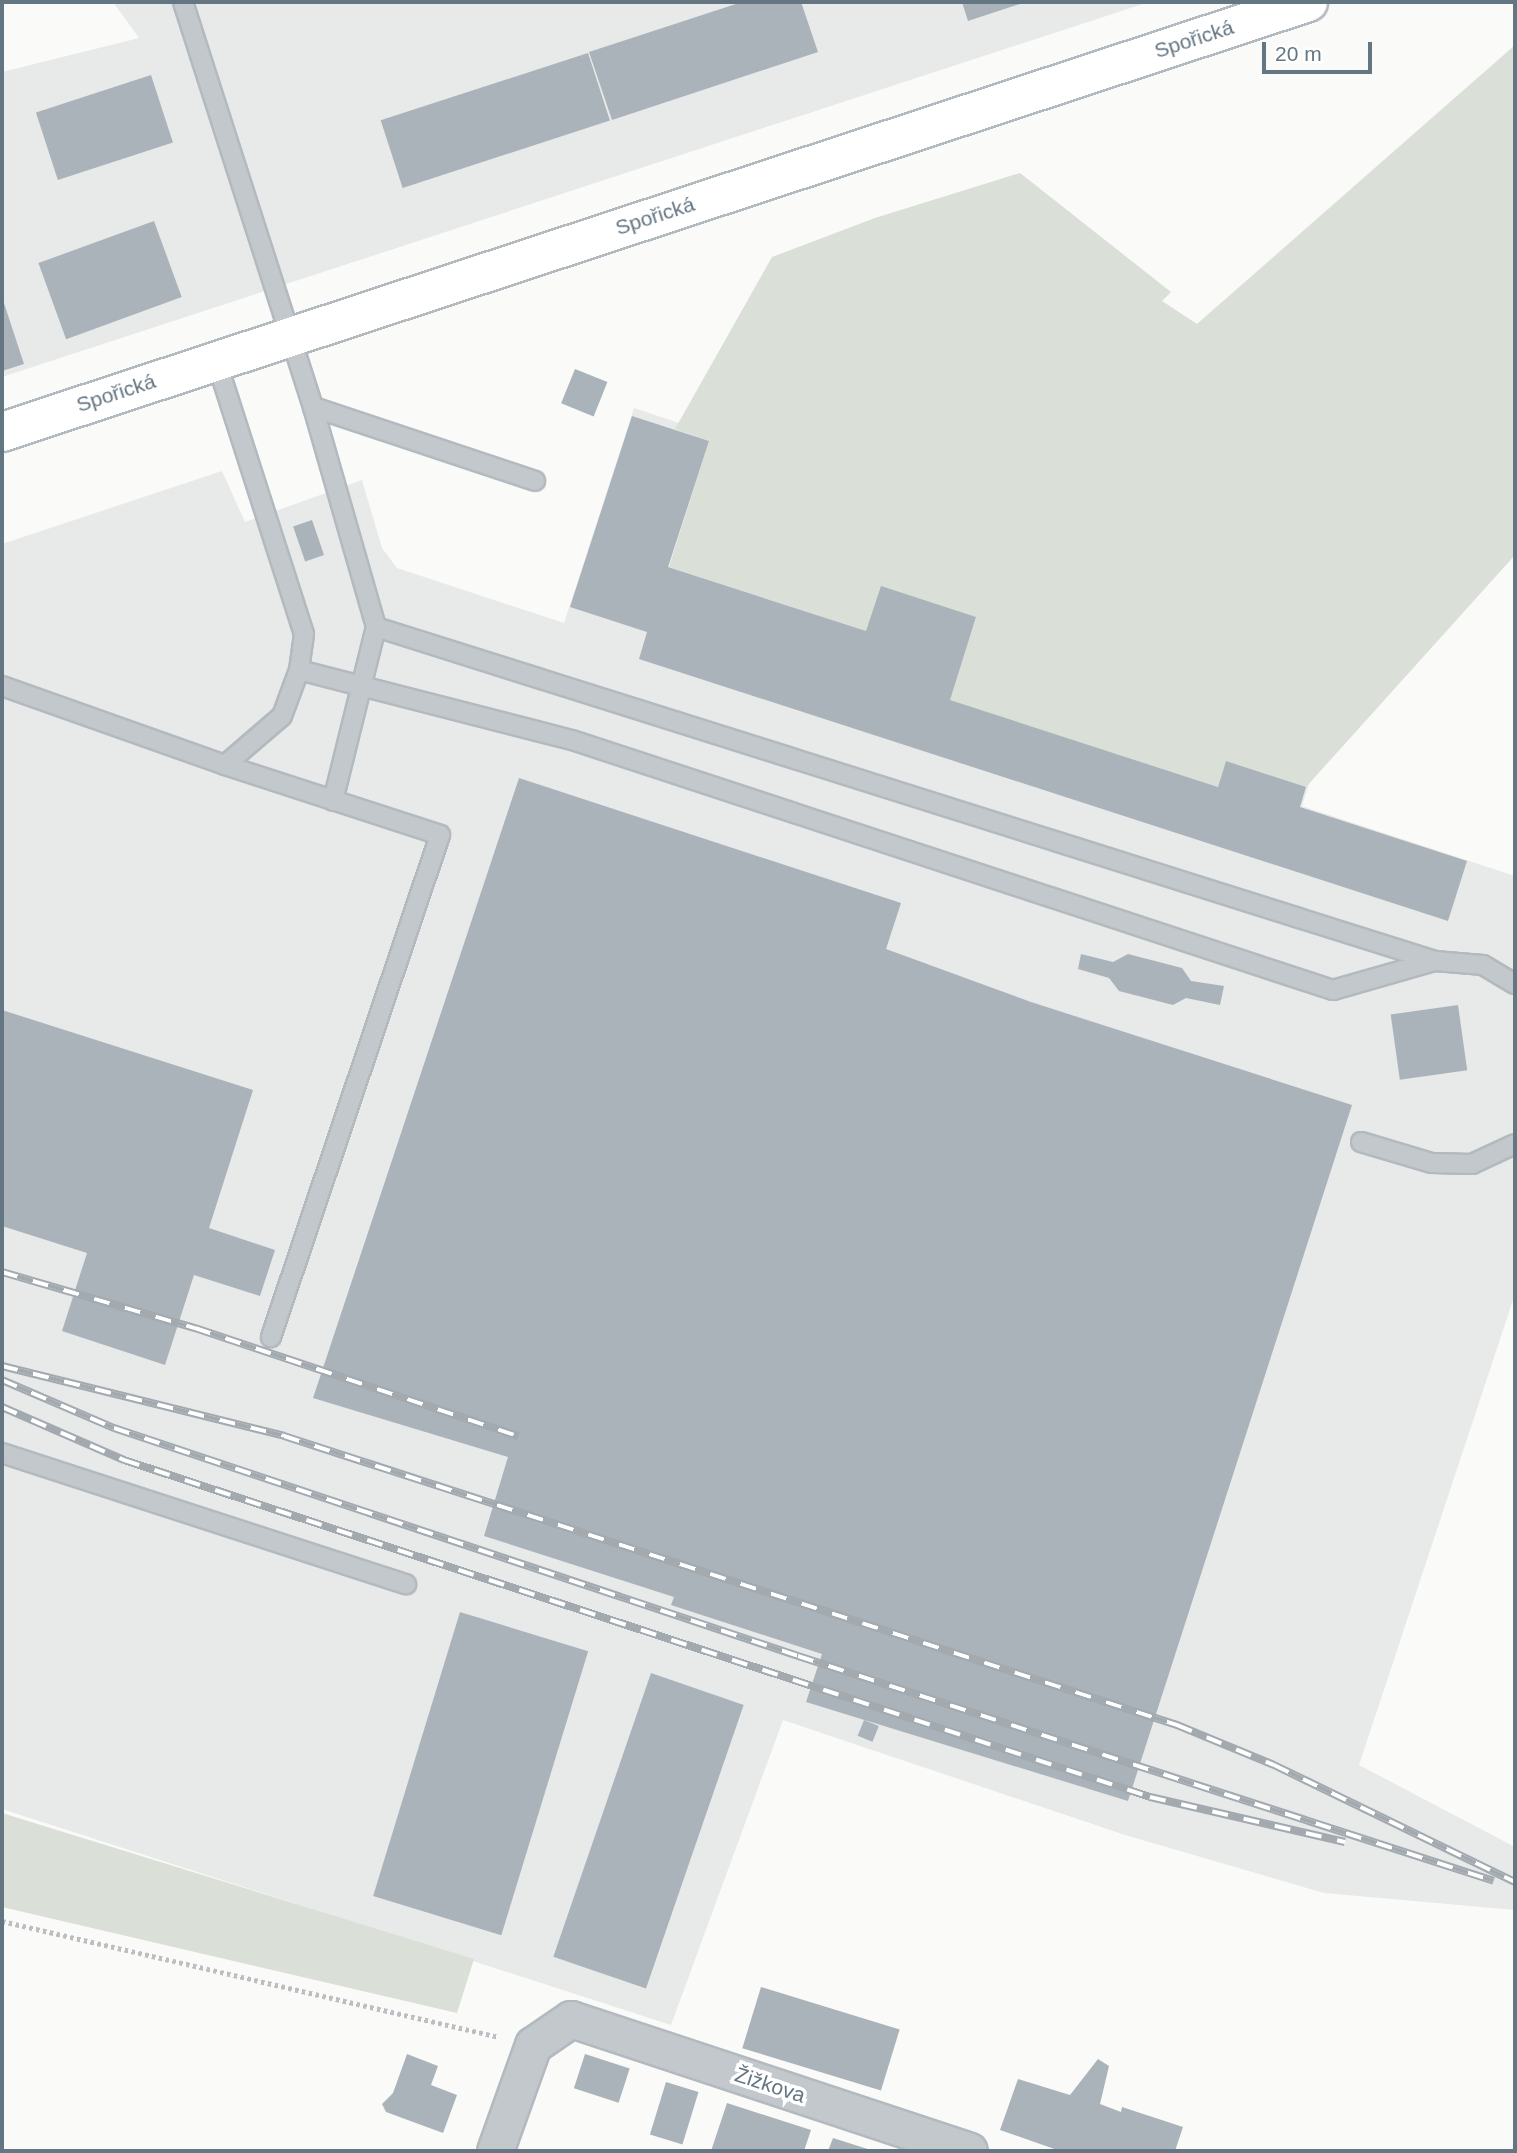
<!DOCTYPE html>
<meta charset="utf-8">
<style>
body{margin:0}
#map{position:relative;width:1517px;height:2153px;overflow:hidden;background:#fafaf8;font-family:Arial,sans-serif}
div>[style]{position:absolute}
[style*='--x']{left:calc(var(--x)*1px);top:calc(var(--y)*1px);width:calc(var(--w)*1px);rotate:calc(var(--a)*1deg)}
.built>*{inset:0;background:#e8e9e9}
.green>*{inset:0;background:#dadfd7}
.building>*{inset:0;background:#aab3b9;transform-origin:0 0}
.path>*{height:4.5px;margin-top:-2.25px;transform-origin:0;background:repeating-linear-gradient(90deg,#bbbfc2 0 3.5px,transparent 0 7px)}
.roads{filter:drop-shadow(2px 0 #b3babf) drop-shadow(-2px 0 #b3babf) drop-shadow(0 2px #b3babf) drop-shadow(0 -2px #b3babf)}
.lane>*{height:18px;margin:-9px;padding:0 9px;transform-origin:9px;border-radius:9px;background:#c3c8cc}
.street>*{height:35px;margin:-17.5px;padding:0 17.5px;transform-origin:17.5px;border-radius:17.5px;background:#c3c8cc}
.secondary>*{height:38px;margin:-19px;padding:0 19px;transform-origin:19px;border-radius:19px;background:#fff}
.rail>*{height:8px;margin-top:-4px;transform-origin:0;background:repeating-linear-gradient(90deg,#fff 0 16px,#a2aab0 0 32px);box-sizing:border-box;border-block:2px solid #a2aab0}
span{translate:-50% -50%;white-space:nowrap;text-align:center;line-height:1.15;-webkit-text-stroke:7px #fff;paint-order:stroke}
.street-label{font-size:21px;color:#657683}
.frame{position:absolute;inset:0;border:4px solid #657683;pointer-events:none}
.scale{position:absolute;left:1262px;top:42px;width:110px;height:32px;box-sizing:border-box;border:4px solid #657683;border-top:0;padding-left:9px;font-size:21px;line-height:24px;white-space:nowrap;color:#657683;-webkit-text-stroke:5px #fff;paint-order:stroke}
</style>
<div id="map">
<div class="built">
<i style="clip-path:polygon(113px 2px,1149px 2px,2px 377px,2px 72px,139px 38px)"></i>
<i style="clip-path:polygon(634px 408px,679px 423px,676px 429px,709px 441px,669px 567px,867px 630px,885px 587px,976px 617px,950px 700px,1217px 787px,1226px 761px,1309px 784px,1302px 806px,1515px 876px,1515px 1294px,1359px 1765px,1515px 1847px,1515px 1910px,1324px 1893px,1125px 1835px,783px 1720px,671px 2025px,2px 1809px,2px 544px,222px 471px,245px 522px,362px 480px,382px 548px,397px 568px,564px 623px)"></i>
</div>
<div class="green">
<i style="clip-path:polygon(1515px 45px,1515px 555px,1306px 787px,1226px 761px,1218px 787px,949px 700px,976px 617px,866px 631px,669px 567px,709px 441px,675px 429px,772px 257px,875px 218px,1020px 173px,1171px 292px,1162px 301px,1197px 324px)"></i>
<i style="clip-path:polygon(2px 1813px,474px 1959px,457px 2013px,2px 1907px)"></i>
</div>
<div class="building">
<i style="clip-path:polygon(742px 2px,801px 2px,818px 52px,612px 120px,589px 52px)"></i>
<i style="clip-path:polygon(962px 2px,1026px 2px,968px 21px)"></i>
<i style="left:588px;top:53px;width:71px;height:218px;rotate:72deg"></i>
<i style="left:151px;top:75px;width:71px;height:121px;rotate:72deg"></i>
<i style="left:154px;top:221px;width:81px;height:123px;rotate:70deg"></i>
<i style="clip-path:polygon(2px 297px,24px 364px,2px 371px)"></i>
<i style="left:575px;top:369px;width:35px;height:37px;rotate:22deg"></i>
<i style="clip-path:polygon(632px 416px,709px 441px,668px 567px,866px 631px,881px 586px,976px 617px,950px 700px,1218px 787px,1226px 761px,1306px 787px,1300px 807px,1467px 861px,1448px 921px,639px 659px,647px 632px,570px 607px)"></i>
<i style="left:312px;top:520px;width:37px;height:20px;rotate:71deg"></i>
<i style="clip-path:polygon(519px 778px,901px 903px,886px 949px,1031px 1002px,1352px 1105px,1128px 1801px,806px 1702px,822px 1654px,671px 1605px,674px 1597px,484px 1536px,508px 1457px,313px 1398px)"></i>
<i style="clip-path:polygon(1081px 954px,1113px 962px,1128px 954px,1182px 968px,1191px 981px,1224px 986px,1220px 1005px,1186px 998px,1173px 1005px,1119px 991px,1109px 978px,1078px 969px)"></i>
<i style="left:1458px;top:1005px;width:66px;height:68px;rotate:82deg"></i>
<i style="clip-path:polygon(2px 1010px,253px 1090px,209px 1228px,275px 1250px,260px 1296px,194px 1275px,165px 1365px,62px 1331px,87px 1253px,2px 1226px)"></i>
<i style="left:460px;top:1612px;width:134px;height:297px;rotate:17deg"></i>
<i style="left:651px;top:1673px;width:98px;height:300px;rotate:19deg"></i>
<i style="left:864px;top:1720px;width:16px;height:17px;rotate:22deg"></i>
<i style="left:761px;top:1987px;width:145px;height:64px;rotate:17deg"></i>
<i style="clip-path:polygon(407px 2054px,438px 2066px,431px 2085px,457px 2095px,443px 2133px,386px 2112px,382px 2104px,393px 2093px)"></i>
<i style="left:585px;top:2054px;width:47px;height:36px;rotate:18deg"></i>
<i style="clip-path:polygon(1098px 2059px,1109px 2066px,1100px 2104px,1121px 2112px,1122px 2107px,1183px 2127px,1175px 2151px,1060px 2151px,1000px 2130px,1018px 2079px,1070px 2095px)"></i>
<i style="left:666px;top:2082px;width:34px;height:55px;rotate:17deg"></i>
<i style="clip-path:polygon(727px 2103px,811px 2130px,804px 2151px,711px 2151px)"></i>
<i style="clip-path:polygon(833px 2138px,874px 2151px,828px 2151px)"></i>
</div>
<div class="path">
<i style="--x:2;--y:1921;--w:510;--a:13.14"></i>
</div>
<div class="roads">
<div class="lane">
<i style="--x:183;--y:2;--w:425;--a:72.2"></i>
<i style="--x:313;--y:407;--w:234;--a:18.4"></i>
<i style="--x:313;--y:407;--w:229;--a:74"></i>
<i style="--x:376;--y:627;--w:179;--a:103.9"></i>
<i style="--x:376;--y:627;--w:1110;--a:17.5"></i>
<i style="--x:1435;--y:961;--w:48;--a:4.8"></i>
<i style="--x:1483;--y:965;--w:37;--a:31"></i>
<i style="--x:299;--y:670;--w:282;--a:14.4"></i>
<i style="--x:572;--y:740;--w:801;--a:18.19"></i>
<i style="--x:1333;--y:990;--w:106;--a:-15.9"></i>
<i style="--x:2;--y:686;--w:237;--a:19.5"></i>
<i style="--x:225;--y:765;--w:75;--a:-40.7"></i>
<i style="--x:282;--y:716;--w:49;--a:-69.7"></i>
<i style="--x:299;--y:670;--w:36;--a:-82"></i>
<i style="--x:304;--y:634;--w:288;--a:-107.8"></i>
<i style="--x:225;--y:765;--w:226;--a:18"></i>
<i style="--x:440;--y:835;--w:530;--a:108.61"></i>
<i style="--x:1361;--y:1142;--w:74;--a:16.5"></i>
<i style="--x:1432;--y:1163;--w:40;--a:1.4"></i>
<i style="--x:1472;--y:1164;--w:47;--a:-24.9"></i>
<i style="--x:2;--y:1453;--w:425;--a:18"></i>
</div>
<div class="street">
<i style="--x:495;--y:2151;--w:113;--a:-70.3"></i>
<i style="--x:533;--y:2045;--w:46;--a:-34.4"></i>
<i style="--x:571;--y:2019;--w:419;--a:18.3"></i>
</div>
<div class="secondary">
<i style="--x:2;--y:432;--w:1375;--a:-18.22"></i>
</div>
</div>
<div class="rail">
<i style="--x:2;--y:1272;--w:201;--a:16.2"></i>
<i style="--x:195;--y:1328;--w:341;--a:18.5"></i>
<i style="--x:2;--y:1366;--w:291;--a:13.9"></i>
<i style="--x:284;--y:1436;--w:939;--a:17.93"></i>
<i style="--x:1177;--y:1725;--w:105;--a:22.4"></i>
<i style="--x:1274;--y:1765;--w:268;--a:25.9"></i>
<i style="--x:2;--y:1380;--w:122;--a:23.2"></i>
<i style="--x:114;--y:1428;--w:721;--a:18.43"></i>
<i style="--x:798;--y:1656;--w:731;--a:17.91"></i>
<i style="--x:2;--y:1407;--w:133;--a:23.5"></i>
<i style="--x:124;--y:1460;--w:1080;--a:18.18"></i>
<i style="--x:1150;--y:1797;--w:200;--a:13"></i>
</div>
<div class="street-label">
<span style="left:1194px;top:39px;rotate:-18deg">Spořická</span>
<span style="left:655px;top:216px;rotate:-18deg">Spořická</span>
<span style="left:116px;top:393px;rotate:-18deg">Spořická</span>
<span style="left:770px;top:2085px;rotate:18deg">Žižkova</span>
</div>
<div class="frame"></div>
<div class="scale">20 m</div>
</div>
